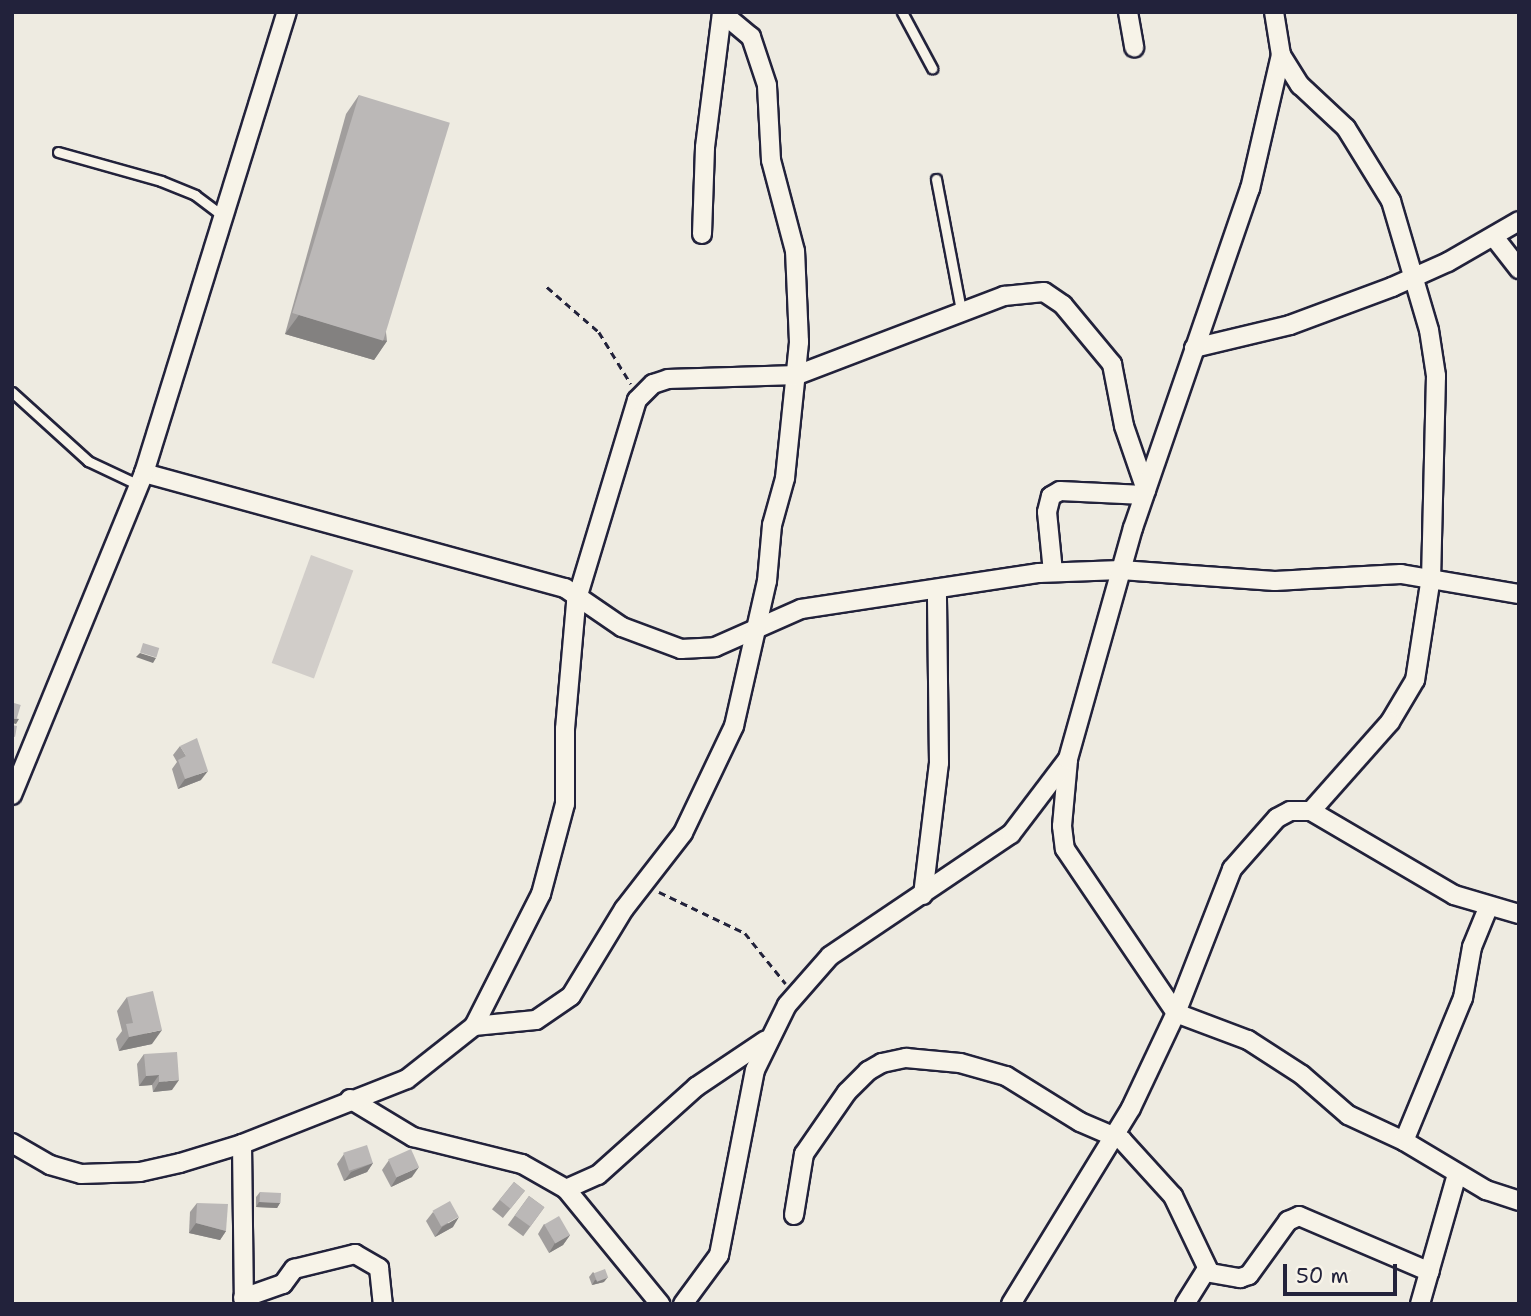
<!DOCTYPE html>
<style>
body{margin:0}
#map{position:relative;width:1531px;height:1316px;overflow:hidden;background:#eeebe1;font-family:"Shantell Sans",sans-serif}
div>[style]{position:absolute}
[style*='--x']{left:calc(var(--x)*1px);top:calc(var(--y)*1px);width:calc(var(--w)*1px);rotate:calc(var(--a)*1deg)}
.green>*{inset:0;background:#d1cdc9;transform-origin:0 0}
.path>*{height:2.5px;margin-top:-1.25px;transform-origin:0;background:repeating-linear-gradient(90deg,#22223b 0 7px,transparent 0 12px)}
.roads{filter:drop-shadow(2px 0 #22223b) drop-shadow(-2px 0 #22223b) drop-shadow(0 2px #22223b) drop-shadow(0 -2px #22223b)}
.lane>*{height:9px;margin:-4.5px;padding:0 4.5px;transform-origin:4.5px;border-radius:4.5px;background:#f7f3e8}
.street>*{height:18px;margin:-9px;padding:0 9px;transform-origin:9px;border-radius:9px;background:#f7f3e8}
.wall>*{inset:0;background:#a19e9d;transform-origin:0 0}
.shaded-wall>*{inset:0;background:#838180}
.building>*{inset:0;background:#bbb8b7;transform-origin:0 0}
span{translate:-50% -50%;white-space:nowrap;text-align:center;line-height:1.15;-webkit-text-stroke:7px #f7f3e8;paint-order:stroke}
.frame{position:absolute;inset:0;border:14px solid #22223b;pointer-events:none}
.scale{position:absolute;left:1283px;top:1264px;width:114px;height:32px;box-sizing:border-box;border:4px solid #22223b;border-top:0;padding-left:9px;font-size:21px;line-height:24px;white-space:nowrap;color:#22223b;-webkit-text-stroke:5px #f7f3e8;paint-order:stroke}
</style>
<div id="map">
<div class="green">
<i style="left:311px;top:555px;width:45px;height:115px;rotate:20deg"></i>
</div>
<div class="path">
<i style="--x:547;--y:287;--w:69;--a:40.9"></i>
<i style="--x:599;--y:332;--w:61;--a:58.4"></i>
<i style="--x:659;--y:892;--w:95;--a:25.5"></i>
<i style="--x:745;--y:933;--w:65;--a:51.2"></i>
</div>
<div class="roads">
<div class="lane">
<i style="--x:902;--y:12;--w:64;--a:61.8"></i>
<i style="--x:58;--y:152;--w:107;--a:15.7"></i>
<i style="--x:161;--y:181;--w:37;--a:22"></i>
<i style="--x:195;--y:195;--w:36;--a:37"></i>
<i style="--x:936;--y:179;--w:133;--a:79.2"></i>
<i style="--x:12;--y:392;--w:103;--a:42.2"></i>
<i style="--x:88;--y:461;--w:56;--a:25.2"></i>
</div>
<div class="street">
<i style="--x:1128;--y:12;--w:36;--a:80"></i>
<i style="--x:1281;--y:55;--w:36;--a:58"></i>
<i style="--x:1300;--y:85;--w:63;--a:43.1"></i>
<i style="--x:1346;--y:128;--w:86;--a:58.3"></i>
<i style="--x:1391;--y:201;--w:134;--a:73.6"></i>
<i style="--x:1429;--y:330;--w:47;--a:81.3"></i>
<i style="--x:1436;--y:376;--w:201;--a:91.4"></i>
<i style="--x:1431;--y:577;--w:104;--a:98.8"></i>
<i style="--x:1415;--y:680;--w:49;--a:120.8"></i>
<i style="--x:1390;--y:722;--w:119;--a:131.6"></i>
<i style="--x:702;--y:234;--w:87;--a:-88"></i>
<i style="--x:705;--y:147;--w:136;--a:-82.8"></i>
<i style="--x:1494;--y:237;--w:41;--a:52"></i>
<i style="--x:1194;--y:348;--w:99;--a:-13.5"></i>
<i style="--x:1290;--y:325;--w:109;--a:-20.4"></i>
<i style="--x:1392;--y:287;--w:61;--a:-24.1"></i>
<i style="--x:1448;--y:262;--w:82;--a:-30"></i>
<i style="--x:144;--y:473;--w:436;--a:15.3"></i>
<i style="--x:565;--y:588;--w:69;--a:34.4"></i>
<i style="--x:622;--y:627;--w:63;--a:20.4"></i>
<i style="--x:681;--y:649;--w:34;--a:-3"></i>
<i style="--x:715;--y:647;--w:94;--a:-23.8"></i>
<i style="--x:801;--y:609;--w:241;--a:-8.6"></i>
<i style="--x:1039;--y:573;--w:82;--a:-2.1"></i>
<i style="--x:1121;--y:570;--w:154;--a:4.1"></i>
<i style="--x:1275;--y:581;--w:126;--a:-3.2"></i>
<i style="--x:1401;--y:574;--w:120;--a:9.6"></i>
<i style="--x:1053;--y:572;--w:60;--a:-95.7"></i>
<i style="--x:1047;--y:512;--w:16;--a:-76"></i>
<i style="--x:1051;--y:496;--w:10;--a:-29"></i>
<i style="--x:1060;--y:491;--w:84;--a:2.7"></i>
<i style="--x:1068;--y:760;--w:66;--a:95.2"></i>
<i style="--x:1062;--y:826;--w:23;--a:83"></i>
<i style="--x:1065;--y:849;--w:198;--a:55.9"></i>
<i style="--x:1176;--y:1013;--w:77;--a:20.6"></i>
<i style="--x:1248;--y:1040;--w:64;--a:32.9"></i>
<i style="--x:1302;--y:1075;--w:61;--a:41"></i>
<i style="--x:1348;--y:1115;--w:62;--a:24.9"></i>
<i style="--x:1404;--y:1141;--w:96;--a:30.9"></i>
<i style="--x:1486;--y:1190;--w:35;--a:18"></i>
<i style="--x:12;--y:795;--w:348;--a:-67.7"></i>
<i style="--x:144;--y:473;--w:483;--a:-72.8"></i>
<i style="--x:923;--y:895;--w:133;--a:-83.1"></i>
<i style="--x:939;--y:763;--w:174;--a:-90.7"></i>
<i style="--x:474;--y:1026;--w:62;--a:-5.5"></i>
<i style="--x:536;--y:1020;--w:42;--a:-34.4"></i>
<i style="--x:571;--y:996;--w:102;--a:-58.7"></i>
<i style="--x:624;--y:909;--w:96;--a:-52.2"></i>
<i style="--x:683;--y:833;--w:119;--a:-64.5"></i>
<i style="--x:734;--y:726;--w:149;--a:-77.2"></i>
<i style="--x:767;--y:581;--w:56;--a:-84.9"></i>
<i style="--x:772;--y:525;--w:49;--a:-74.5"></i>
<i style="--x:785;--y:478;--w:137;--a:-84.1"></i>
<i style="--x:799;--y:342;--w:91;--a:-92.5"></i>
<i style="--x:795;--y:251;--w:94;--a:-104.8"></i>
<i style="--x:771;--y:160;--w:75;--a:-93.1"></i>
<i style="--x:767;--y:85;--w:51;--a:-108.4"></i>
<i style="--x:751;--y:37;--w:38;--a:-140"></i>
<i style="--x:350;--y:1099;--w:74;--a:31.1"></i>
<i style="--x:413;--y:1137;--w:112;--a:13.9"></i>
<i style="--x:522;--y:1164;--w:51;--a:29.6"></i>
<i style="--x:566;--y:1189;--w:149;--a:50.7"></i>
<i style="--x:1404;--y:1141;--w:155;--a:-67.6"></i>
<i style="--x:1463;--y:998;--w:52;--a:-80"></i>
<i style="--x:1472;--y:947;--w:42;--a:-67.7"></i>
<i style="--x:12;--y:1143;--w:44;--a:30.1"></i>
<i style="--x:50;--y:1165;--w:32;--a:16"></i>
<i style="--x:81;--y:1174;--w:59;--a:-1.9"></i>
<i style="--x:140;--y:1172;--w:41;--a:-12.7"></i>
<i style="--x:180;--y:1163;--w:65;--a:-17"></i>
<i style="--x:242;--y:1144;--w:177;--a:-21.5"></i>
<i style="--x:407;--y:1079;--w:85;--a:-38.3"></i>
<i style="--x:474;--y:1026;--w:148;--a:-63.1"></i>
<i style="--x:541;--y:894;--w:93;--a:-75.1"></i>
<i style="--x:565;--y:804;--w:75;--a:-90"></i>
<i style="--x:565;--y:729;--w:127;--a:-85"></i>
<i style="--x:576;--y:602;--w:211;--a:-73.2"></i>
<i style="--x:637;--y:400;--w:23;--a:-45"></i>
<i style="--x:653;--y:384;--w:16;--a:-18"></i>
<i style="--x:668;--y:379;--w:129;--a:-1.8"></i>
<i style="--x:797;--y:375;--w:222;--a:-20.9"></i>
<i style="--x:1004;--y:296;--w:40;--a:-5.7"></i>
<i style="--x:1044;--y:292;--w:23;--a:34"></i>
<i style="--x:1063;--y:305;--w:77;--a:50.3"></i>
<i style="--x:1112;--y:364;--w:63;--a:79"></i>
<i style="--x:1124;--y:426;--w:68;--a:71"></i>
<i style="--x:242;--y:1144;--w:160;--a:89.3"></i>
<i style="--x:566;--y:1189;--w:35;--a:-24"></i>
<i style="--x:598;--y:1175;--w:132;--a:-41.9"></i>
<i style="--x:696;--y:1087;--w:84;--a:-33.9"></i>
<i style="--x:794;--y:1215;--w:62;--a:-80.7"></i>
<i style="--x:804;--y:1154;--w:75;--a:-55.3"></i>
<i style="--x:847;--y:1092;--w:30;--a:-45"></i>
<i style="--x:868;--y:1071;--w:16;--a:-30"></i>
<i style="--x:882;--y:1063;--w:25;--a:-12"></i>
<i style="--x:906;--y:1058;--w:54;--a:5.3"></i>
<i style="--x:960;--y:1063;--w:48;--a:15.8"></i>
<i style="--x:1006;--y:1076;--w:87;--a:31.9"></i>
<i style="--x:1080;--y:1122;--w:46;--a:23.2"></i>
<i style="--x:1122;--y:1140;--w:76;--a:47.7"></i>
<i style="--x:1173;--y:1196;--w:83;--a:64.4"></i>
<i style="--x:243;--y:1298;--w:42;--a:-19.3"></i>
<i style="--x:283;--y:1284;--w:19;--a:-54"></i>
<i style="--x:294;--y:1269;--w:63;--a:-13.8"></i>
<i style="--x:355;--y:1254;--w:28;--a:30"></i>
<i style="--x:379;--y:1268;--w:36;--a:84"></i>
<i style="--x:683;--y:1304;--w:61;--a:-53.7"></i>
<i style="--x:719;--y:1255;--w:188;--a:-79"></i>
<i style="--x:755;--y:1070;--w:72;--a:-63.8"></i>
<i style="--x:787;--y:1005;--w:65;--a:-48.7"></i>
<i style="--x:830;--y:956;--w:218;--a:-34"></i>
<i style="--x:1011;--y:834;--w:94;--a:-52.8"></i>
<i style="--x:1068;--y:759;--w:240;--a:-74.3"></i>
<i style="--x:1133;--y:528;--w:359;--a:-71"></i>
<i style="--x:1250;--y:189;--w:138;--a:-77"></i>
<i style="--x:1281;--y:55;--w:44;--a:-99.2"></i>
<i style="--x:1011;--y:1304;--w:230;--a:-58.5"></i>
<i style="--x:1131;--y:1108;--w:105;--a:-64.7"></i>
<i style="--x:1176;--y:1013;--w:155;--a:-68.7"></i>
<i style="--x:1232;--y:869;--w:68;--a:-48.6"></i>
<i style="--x:1277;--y:818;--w:15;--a:-28"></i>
<i style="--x:1290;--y:811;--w:21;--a:0"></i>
<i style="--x:1311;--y:811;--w:166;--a:30.4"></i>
<i style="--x:1454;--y:895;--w:68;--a:16.3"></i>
<i style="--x:1185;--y:1304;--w:38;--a:-58"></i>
<i style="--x:1205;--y:1272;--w:36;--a:10"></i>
<i style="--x:1240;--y:1278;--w:9;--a:-18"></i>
<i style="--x:1249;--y:1275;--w:67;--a:-54.2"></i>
<i style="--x:1288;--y:1221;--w:12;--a:-24"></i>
<i style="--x:1299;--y:1216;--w:142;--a:23.1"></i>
<i style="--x:1420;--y:1304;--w:135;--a:-74.1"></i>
</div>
</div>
<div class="wall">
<i style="clip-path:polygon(359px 95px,387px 341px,374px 360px,285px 334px,346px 114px)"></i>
<i style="clip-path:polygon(180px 746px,201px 780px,178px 789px,172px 769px,177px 762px,173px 755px)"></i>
<i style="clip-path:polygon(127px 997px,152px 1044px,119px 1051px,116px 1039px,122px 1031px,117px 1011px)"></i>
<i style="clip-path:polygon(144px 1054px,172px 1090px,153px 1092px,152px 1085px,139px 1086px,137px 1064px)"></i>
<i style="clip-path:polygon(344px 1154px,373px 1163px,367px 1172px,344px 1181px,337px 1164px)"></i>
<i style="clip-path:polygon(389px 1160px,412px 1177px,391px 1187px,382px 1170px)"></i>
<i style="left:514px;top:1182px;width:14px;height:35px;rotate:39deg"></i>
<i style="clip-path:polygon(260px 1192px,280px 1203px,277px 1208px,256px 1207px,256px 1197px)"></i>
<i style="left:529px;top:1196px;width:19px;height:36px;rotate:36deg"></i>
<i style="clip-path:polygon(197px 1203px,226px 1231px,220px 1240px,189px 1233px,190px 1212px)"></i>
<i style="clip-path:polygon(433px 1212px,453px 1227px,435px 1237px,426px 1221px)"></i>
<i style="clip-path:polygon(544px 1224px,570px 1235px,563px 1245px,549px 1253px,538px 1234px)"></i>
<i style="clip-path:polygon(593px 1272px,604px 1282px,592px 1285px,589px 1277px)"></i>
</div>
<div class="shaded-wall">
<i style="clip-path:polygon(299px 315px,387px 341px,374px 360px,285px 334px)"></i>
<i style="clip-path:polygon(140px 653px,156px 658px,153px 663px,136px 657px)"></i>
<i style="clip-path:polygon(12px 718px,19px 719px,16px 724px,12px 723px)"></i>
<i style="clip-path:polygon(208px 771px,201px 780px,178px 789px,185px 779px)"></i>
<i style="clip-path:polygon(162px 1030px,152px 1044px,119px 1051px,129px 1037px)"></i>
<i style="clip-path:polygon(159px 1075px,152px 1085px,139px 1086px,146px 1076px)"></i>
<i style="clip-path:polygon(179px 1080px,172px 1090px,153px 1092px,159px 1082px)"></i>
<i style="clip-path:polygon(373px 1163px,367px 1172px,344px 1181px,351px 1172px)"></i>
<i style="clip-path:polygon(419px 1167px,412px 1177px,391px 1187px,397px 1177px)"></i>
<i style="clip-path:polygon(259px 1202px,280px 1203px,277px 1208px,256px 1207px)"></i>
<i style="clip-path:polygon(459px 1217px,453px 1227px,435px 1237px,442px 1227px)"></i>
<i style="clip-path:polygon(196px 1223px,226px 1231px,220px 1240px,189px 1233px)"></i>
<i style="clip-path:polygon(570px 1235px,563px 1245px,549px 1253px,555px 1243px)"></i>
<i style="clip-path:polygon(608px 1277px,604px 1282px,592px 1285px,595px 1280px)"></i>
</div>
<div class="building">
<i style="left:359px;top:95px;width:95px;height:228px;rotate:17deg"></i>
<i style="left:143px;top:643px;width:17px;height:10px;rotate:17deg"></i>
<i style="left:14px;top:703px;width:7px;height:15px;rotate:16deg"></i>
<i style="clip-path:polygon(12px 725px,17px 726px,15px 737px,12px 736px)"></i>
<i style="clip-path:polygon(197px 738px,208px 771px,185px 779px,178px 760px,186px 756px,180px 746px)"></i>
<i style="clip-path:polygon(153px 991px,162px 1030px,129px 1037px,126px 1024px,133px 1023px,127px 997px)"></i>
<i style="clip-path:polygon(177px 1052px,179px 1080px,159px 1082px,159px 1075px,146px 1076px,144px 1054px)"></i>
<i style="left:367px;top:1145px;width:19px;height:25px;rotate:72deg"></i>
<i style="left:411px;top:1149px;width:20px;height:25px;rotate:66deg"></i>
<i style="left:514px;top:1182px;width:14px;height:23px;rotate:39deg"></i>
<i style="left:260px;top:1192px;width:21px;height:10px;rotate:3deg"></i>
<i style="left:529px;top:1196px;width:19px;height:24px;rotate:36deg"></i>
<i style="left:450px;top:1201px;width:18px;height:20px;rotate:61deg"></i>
<i style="clip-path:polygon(197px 1203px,228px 1204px,226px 1231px,196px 1223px)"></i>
<i style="left:559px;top:1216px;width:22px;height:17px;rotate:60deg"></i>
<i style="left:605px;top:1269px;width:9px;height:12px;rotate:69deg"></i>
</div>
<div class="frame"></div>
<div class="scale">50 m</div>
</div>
